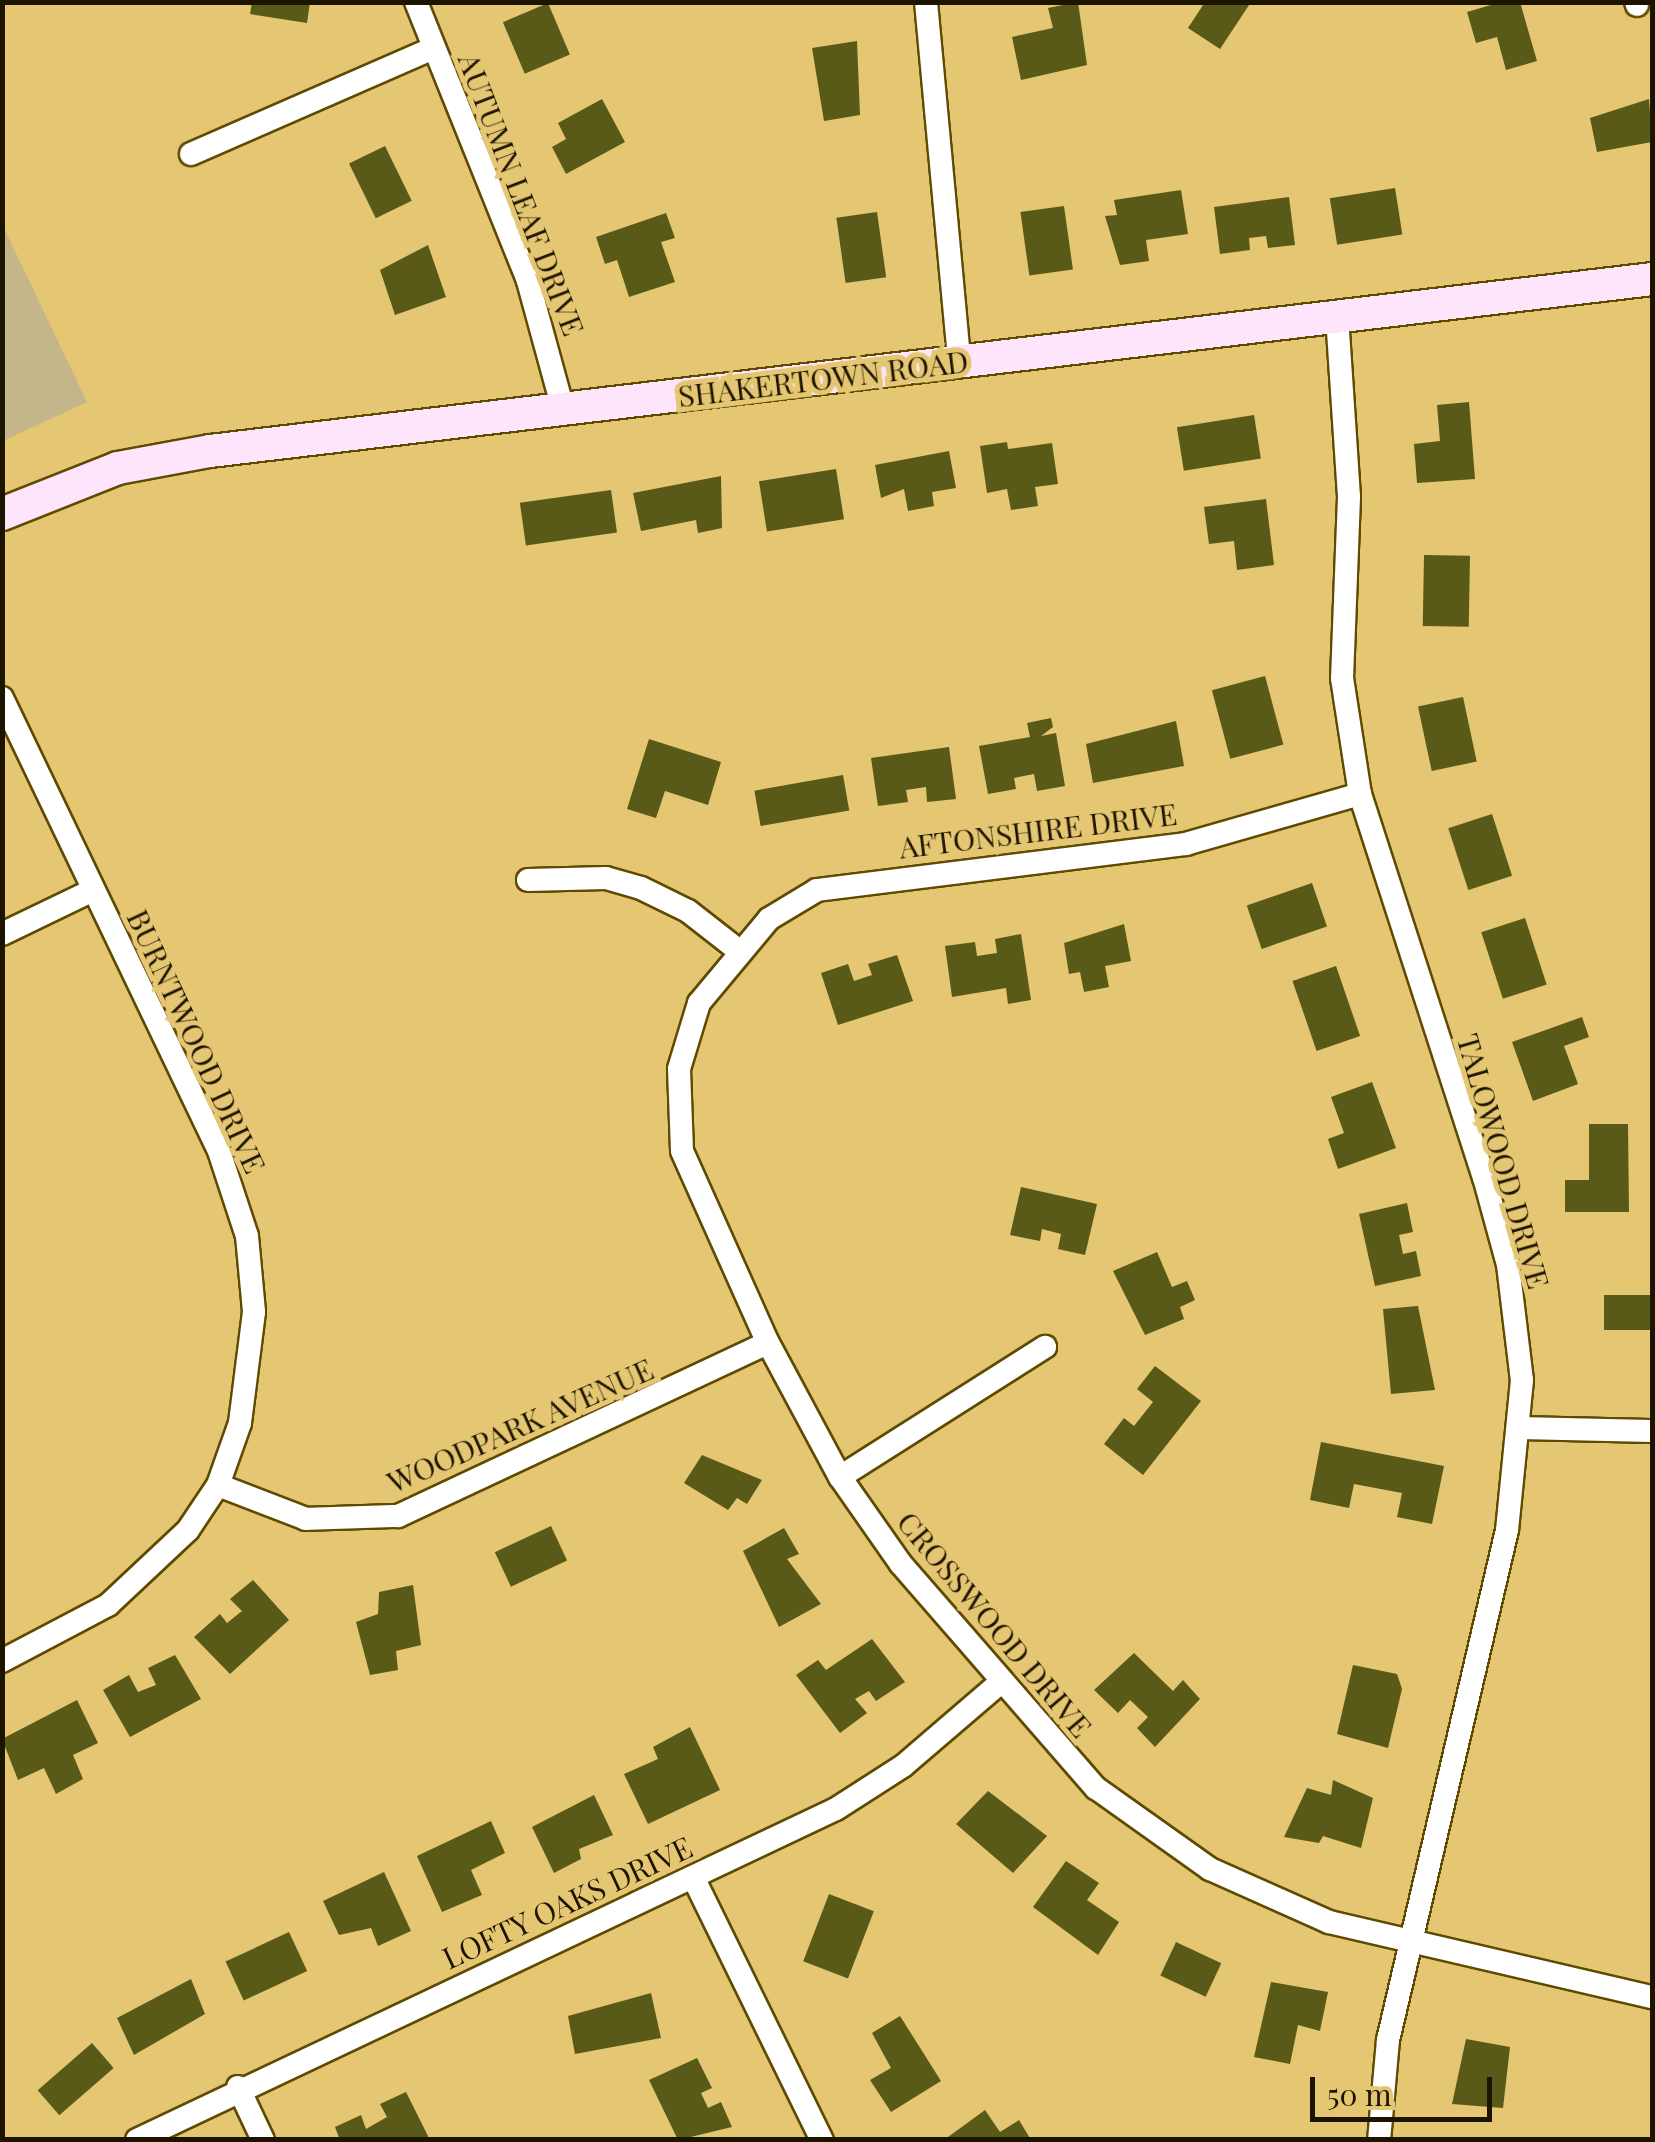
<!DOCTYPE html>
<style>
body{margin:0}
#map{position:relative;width:1655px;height:2142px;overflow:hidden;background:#e4c673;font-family:"Playfair Display",serif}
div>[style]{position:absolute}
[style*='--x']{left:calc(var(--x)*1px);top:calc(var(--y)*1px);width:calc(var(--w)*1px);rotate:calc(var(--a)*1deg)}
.green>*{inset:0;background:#c5b58a}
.building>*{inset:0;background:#595a18;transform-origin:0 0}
.roads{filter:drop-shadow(2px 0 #5e4a00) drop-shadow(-2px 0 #5e4a00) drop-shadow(0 2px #5e4a00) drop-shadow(0 -2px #5e4a00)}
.street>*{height:22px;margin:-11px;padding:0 11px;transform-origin:11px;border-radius:11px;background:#fff}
.secondary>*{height:32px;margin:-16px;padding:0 16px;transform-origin:16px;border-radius:16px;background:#ffe5fc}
span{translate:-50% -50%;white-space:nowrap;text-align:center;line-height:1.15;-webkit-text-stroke:10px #e4c673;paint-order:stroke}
.street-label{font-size:30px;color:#1d1400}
.frame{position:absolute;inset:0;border:5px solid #1d1400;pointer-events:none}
.scale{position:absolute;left:1310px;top:2077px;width:182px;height:45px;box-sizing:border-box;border:5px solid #1d1400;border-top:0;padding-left:12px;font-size:30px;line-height:35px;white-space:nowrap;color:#1d1400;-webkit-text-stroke:8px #e4c673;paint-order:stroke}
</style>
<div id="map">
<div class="green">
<i style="clip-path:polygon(2px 224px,87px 402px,3px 441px,2px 441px)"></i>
</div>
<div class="building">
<i style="clip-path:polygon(252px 2px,310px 2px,307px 23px,250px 14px)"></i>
<i style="clip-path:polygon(1078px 2px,1087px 65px,1021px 80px,1012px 37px,1053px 28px,1048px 8px)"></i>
<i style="clip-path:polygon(1205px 2px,1251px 2px,1220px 49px,1188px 28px)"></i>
<i style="clip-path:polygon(1501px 2px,1520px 2px,1537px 61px,1506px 70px,1497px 37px,1476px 43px,1467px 12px)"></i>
<i style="left:548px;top:3px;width:56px;height:49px;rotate:67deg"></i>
<i style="clip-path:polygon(857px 41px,860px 115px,824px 121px,812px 48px)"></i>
<i style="clip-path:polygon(602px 99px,625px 142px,566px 174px,552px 147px,566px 139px,558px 123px)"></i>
<i style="clip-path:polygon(1649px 99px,1652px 142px,1597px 152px,1590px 118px)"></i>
<i style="left:385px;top:146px;width:61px;height:40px;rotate:64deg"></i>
<i style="left:1395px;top:188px;width:47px;height:66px;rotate:81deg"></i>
<i style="clip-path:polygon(1181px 190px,1188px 234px,1146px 240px,1149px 261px,1120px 265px,1105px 216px,1117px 215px,1114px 200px)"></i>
<i style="clip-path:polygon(1289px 197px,1295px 245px,1268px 248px,1266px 236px,1249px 238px,1250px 250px,1220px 254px,1214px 207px)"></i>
<i style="left:1064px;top:206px;width:64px;height:44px;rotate:82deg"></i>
<i style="left:877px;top:212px;width:66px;height:41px;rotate:82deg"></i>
<i style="clip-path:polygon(666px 213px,675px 238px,661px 242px,675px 282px,629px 297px,617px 260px,605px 264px,596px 237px)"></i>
<i style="clip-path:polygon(428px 245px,446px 297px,395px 315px,380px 270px)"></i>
<i style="clip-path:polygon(1469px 402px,1475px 479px,1417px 483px,1414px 444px,1440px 441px,1437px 405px)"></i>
<i style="left:1254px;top:415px;width:44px;height:78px;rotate:81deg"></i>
<i style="clip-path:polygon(1007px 442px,1008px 449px,1052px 443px,1058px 484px,1035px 487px,1038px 506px,1011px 510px,1007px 489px,987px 493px,980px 446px)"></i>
<i style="clip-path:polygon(949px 451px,956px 488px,932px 492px,934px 506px,908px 511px,904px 489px,881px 498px,875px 465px)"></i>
<i style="left:836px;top:469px;width:51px;height:78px;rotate:81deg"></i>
<i style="clip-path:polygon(721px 476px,722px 528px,698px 533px,696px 520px,641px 531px,633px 493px)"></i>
<i style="left:611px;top:490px;width:43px;height:92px;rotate:82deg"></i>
<i style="clip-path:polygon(1266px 499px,1274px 565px,1237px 570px,1234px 541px,1209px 544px,1204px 507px)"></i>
<i style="left:1424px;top:555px;width:46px;height:71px;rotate:1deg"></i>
<i style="left:1265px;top:676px;width:71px;height:55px;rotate:75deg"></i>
<i style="left:1463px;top:697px;width:66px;height:46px;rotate:78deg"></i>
<i style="clip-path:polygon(1051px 718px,1053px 727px,1041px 736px,1056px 733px,1065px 786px,1037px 791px,1034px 774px,1014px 778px,1016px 789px,988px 794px,979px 746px,1030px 737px,1027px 723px)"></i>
<i style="clip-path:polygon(1176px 721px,1184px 766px,1093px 783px,1086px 744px)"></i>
<i style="clip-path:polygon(649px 739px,721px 762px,708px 805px,665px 791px,656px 818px,627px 809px)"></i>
<i style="clip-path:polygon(949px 747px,956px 799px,927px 802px,926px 787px,906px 790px,908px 802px,878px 806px,871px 758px)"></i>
<i style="left:843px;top:775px;width:36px;height:90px;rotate:80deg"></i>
<i style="left:1492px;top:814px;width:65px;height:46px;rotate:72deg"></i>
<i style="left:1312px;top:883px;width:46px;height:69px;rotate:71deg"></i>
<i style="left:1525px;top:918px;width:70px;height:46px;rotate:72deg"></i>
<i style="clip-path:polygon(1124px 924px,1131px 961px,1105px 966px,1109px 987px,1084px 992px,1080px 972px,1069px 974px,1064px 943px)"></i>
<i style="clip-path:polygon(1021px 934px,1031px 1000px,1008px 1004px,1006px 988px,952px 997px,945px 946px,975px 942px,977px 956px,997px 953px,995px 939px)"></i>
<i style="clip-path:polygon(897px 955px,913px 1001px,838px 1025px,821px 973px,848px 964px,854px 981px,872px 975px,868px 964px)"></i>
<i style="left:1336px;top:966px;width:74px;height:46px;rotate:71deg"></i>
<i style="clip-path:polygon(1582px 1017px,1589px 1037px,1564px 1046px,1578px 1084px,1533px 1101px,1512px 1042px)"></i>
<i style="clip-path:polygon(1372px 1082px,1396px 1148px,1338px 1169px,1328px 1139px,1344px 1133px,1331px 1097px)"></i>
<i style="clip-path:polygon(1589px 1124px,1628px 1124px,1629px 1212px,1565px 1212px,1565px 1180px,1589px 1180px)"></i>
<i style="clip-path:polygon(1021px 1187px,1097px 1204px,1085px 1255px,1058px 1249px,1061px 1234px,1042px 1229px,1040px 1241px,1010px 1235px)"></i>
<i style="clip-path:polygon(1407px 1203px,1413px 1232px,1399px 1235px,1403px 1254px,1416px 1251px,1421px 1276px,1375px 1286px,1359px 1214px)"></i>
<i style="clip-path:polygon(1157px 1252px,1172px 1287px,1187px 1281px,1195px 1300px,1180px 1307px,1184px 1319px,1145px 1335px,1113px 1271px)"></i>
<i style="left:1652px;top:1295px;width:35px;height:48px;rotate:90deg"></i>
<i style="clip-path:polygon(1418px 1306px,1435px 1390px,1391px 1394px,1383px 1309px)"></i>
<i style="clip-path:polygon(1155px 1366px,1201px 1401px,1143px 1475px,1104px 1444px,1124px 1418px,1134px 1426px,1153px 1402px,1137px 1389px)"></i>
<i style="clip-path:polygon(1321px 1442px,1444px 1466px,1432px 1524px,1397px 1517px,1402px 1493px,1354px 1484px,1349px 1508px,1310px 1500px)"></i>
<i style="clip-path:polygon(702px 1455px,762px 1480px,747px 1504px,737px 1498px,728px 1510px,684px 1483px)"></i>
<i style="left:551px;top:1526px;width:38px;height:62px;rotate:65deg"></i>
<i style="clip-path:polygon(784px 1528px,799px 1554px,787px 1559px,821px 1604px,779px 1627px,743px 1551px)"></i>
<i style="clip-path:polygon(253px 1580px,289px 1620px,230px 1674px,194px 1637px,220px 1614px,227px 1623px,242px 1611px,230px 1599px)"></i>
<i style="clip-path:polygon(413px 1585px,421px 1645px,396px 1651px,398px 1670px,370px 1675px,356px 1622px,378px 1614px,379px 1592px)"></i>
<i style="clip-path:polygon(872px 1639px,905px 1682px,876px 1701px,869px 1691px,855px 1699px,867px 1713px,840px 1733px,796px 1675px,818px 1660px,826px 1670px)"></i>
<i style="clip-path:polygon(1134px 1653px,1173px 1691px,1183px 1680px,1200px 1699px,1155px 1747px,1137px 1728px,1148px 1717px,1130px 1700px,1118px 1713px,1094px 1690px)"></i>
<i style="clip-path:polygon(175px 1655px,201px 1699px,130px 1737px,103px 1690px,129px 1675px,138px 1692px,156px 1685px,148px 1668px)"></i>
<i style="clip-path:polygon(1353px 1665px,1397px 1674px,1402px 1689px,1388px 1748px,1337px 1734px)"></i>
<i style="clip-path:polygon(77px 1700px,98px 1743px,73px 1755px,83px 1779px,56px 1794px,44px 1768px,18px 1780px,2px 1739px)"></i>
<i style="clip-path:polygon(690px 1727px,720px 1790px,648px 1824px,624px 1774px,658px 1759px,653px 1747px)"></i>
<i style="clip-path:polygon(1333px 1780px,1373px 1798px,1361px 1848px,1323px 1836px,1319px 1843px,1284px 1837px,1307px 1788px,1331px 1795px)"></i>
<i style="clip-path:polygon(988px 1791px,1047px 1836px,1013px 1873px,956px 1824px)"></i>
<i style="clip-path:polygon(594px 1795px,613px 1835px,579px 1849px,581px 1859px,554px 1873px,532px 1827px)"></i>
<i style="clip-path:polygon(491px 1821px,505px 1853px,471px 1870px,482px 1895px,442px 1912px,417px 1856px)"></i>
<i style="clip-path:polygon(1066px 1861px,1099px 1883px,1087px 1900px,1119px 1922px,1098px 1955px,1033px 1907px)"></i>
<i style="clip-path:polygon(384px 1872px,411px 1931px,378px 1946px,371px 1928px,339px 1935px,323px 1901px)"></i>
<i style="left:829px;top:1894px;width:48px;height:72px;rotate:21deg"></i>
<i style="left:289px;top:1932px;width:43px;height:70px;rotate:65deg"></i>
<i style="left:1176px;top:1942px;width:50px;height:37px;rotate:25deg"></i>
<i style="clip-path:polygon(191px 1979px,205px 2014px,134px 2055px,117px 2018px)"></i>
<i style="clip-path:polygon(1271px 1982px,1328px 1992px,1320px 2031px,1298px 2025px,1290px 2064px,1254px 2057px)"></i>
<i style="clip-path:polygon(651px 1993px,661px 2038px,575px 2054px,568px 2016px)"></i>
<i style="clip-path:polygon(900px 2016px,941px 2081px,891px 2112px,870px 2080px,891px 2068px,872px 2033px)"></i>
<i style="clip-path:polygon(1466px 2039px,1510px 2047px,1503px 2108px,1452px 2104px)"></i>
<i style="left:92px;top:2043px;width:33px;height:72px;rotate:49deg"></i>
<i style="clip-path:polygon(697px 2058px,712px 2088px,701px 2093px,708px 2108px,721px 2102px,732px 2127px,678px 2140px,649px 2080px)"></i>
<i style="clip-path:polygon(406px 2092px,430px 2140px,340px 2140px,335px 2127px,361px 2115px,366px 2129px,387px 2117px,380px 2104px)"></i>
<i style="clip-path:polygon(985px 2110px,1000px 2132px,1019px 2120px,1031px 2140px,944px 2140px)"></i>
</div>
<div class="roads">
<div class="street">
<i style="--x:416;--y:2;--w:301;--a:68.1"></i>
<i style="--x:528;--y:281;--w:133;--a:74.7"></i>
<i style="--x:926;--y:2;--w:361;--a:84.7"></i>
<i style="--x:1636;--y:2;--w:3;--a:72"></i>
<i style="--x:191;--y:154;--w:265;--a:-23.6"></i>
<i style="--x:1337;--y:316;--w:181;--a:86.2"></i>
<i style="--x:1349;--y:497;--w:181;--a:92.2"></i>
<i style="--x:1342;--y:678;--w:117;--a:81.2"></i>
<i style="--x:1360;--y:794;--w:403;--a:72.1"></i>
<i style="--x:1484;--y:1177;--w:91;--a:74.7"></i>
<i style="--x:1508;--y:1265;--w:116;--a:83.1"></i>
<i style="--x:1522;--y:1380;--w:151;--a:95.7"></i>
<i style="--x:1507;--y:1530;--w:524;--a:103.13"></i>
<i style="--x:1388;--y:2040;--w:100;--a:95.1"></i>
<i style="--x:2;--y:698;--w:502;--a:64.4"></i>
<i style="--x:219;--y:1151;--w:89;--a:71.8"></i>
<i style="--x:247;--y:1236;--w:76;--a:84.7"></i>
<i style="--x:254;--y:1312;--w:112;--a:97.2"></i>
<i style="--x:240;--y:1423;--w:66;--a:109.5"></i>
<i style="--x:218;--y:1485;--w:54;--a:123.7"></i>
<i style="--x:188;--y:1530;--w:110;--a:136.8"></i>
<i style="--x:108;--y:1605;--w:120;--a:152.2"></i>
<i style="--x:1360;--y:794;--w:181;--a:164"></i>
<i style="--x:1186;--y:844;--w:372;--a:172.9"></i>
<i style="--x:817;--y:890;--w:56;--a:148.9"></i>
<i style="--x:769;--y:919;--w:109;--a:129.8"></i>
<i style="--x:699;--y:1003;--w:69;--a:106.9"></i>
<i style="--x:679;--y:1069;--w:82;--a:87.9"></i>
<i style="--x:682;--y:1151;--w:210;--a:65.9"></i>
<i style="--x:768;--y:1343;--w:152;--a:61.8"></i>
<i style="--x:840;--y:1477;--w:106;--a:55"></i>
<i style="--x:901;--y:1564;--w:297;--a:49"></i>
<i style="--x:1096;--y:1788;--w:140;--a:35.4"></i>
<i style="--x:1210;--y:1869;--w:130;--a:24"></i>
<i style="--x:1329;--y:1922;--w:332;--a:13.1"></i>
<i style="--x:528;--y:880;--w:78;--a:-1.5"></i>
<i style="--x:606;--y:878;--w:36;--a:16"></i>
<i style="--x:641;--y:888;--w:52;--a:26.1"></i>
<i style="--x:688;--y:911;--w:63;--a:38"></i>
<i style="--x:2;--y:934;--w:101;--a:-25.8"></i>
<i style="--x:1520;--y:1428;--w:132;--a:1.3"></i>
<i style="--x:840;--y:1477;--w:243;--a:-32.4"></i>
<i style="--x:218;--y:1485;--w:94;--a:21.1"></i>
<i style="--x:306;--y:1519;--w:92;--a:-1.9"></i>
<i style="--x:398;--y:1516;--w:408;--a:-25.1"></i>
<i style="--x:693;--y:1877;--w:293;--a:63.9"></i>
<i style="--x:238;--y:2087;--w:59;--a:64.7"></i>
<i style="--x:137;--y:2140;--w:773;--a:-25.34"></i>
<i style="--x:836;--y:1809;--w:80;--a:-32.7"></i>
<i style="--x:903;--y:1766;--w:128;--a:-40.6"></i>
</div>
<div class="secondary">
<i style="--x:2;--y:514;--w:125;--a:-21.6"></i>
<i style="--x:118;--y:468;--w:94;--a:-10.5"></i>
<i style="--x:210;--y:451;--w:1452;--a:-6.8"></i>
</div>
</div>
<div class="street-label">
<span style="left:522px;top:194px;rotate:69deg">AUTUMN LEAF DRIVE</span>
<span style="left:823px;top:378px;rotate:-7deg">SHAKERTOWN ROAD</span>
<span style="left:1038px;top:830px;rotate:-7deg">AFTONSHIRE DRIVE</span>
<span style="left:197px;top:1041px;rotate:65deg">BURNTWOOD DRIVE</span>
<span style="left:1504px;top:1161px;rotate:74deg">TALOWOOD DRIVE</span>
<span style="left:520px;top:1425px;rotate:-24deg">WOODPARK AVENUE</span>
<span style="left:995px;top:1624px;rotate:50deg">CROSSWOOD DRIVE</span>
<span style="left:567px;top:1902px;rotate:-25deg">LOFTY OAKS DRIVE</span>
</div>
<div class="frame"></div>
<div class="scale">50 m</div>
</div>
